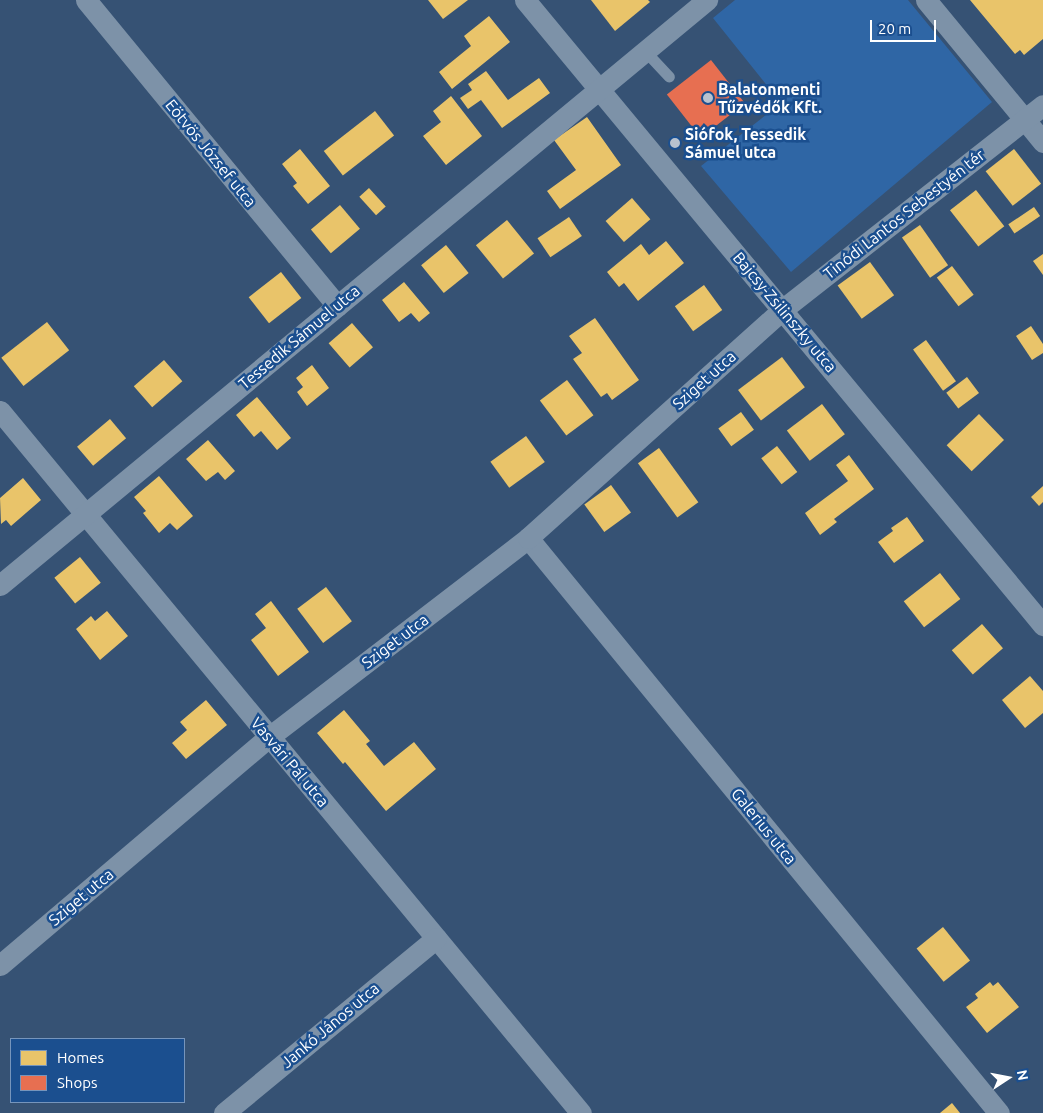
<!DOCTYPE html>
<meta charset="utf-8">
<style>
body{margin:0}
#map{position:relative;width:1043px;height:1113px;overflow:hidden;background:#365274;font-family:Ubuntu,sans-serif}
div>[style]{position:absolute}
[style*='--x']{left:calc(var(--x)*1px);top:calc(var(--y)*1px);width:calc(var(--w)*1px);rotate:calc(var(--a)*1deg)}
.green>*{inset:0;background:#2f66a5}
.homes>*{inset:0;background:#e9c46a;transform-origin:0 0}
.shops>*{inset:0;background:#e76f51;transform-origin:0 0}
.lane>*{height:11px;margin:-5.5px;padding:0 5.5px;transform-origin:5.5px;border-radius:5.5px;background:#7d92a8}
.street>*{height:21px;margin:-10.5px;padding:0 10.5px;transform-origin:10.5px;border-radius:10.5px;background:#7d92a8}
.dots>*{width:14px;height:14px;translate:-50% -50%;box-sizing:border-box;border:2px solid #1b4f8f;border-radius:50%}
span{translate:-50% -50%;white-space:nowrap;text-align:center;line-height:1.15;-webkit-text-stroke:5px #1b4f8f;paint-order:stroke}
.poi-label{font-size:16px;color:#fff;font-weight:700}
.left{translate:0 -50%;text-align:left}
.street-label{font-size:16px;color:#fff}
.legend{position:absolute;left:10px;top:1038px;width:175px;height:65px;box-sizing:border-box;background:#1b4f8f;border:1px solid #7695bc;margin:0;padding:6px 9px;list-style:none;font-size:15px;color:#fff}
.legend li{display:flex;align-items:center;gap:10px;height:25px}
.legend b{width:25px;border:1px solid #7695bc}
.north{position:absolute;left:983px;top:1053px;width:50px;height:50px;-webkit-text-stroke:4px #1b4f8f;paint-order:stroke;rotate:79deg;font-size:14px;font-weight:700;line-height:20px;text-align:center;color:#fff}
.north::after{content:'';display:block;margin:auto;width:18px;height:22px;background:#fff;clip-path:polygon(50% 0,100% 100%,50% 72%,0 100%)}
.scale{position:absolute;left:870px;top:20px;width:66px;height:22px;box-sizing:border-box;border:2px solid #fff;border-top:0;padding-left:6px;font-size:15px;line-height:18px;white-space:nowrap;color:#fff;-webkit-text-stroke:4px #1b4f8f;paint-order:stroke}
</style>
<div id="map">
<div class="green">
<i style="clip-path:polygon(735px 0,908px 0,992px 102px,791px 272px,701px 166px,781px 103px,713px 18px)"></i>
</div>
<div class="homes">
<i style="clip-path:polygon(428px 0,468px 0,443px 19px)"></i>
<i style="clip-path:polygon(591px 0,648px 0,650px 2px,615px 31px)"></i>
<i style="clip-path:polygon(970px 0,1043px 0,1043px 39px,1024px 55px,1020px 50px,1015px 54px)"></i>
<i style="clip-path:polygon(489px 16px,510px 42px,452px 89px,439px 72px,471px 46px,464px 36px)"></i>
<i style="clip-path:polygon(486px 71px,508px 100px,539px 78px,550px 93px,502px 128px,481px 100px,468px 109px,460px 98px,472px 90px,468px 84px)"></i>
<i style="clip-path:polygon(451px 96px,482px 136px,446px 165px,423px 136px,441px 122px,433px 111px)"></i>
<i style="left:375px;top:111px;width:31px;height:65px;rotate:52deg"></i>
<i style="clip-path:polygon(587px 117px,621px 165px,560px 209px,547px 191px,576px 170px,554px 140px)"></i>
<i style="clip-path:polygon(300px 149px,330px 186px,308px 204px,293px 186px,297px 183px,282px 164px)"></i>
<i style="left:1014px;top:149px;width:44px;height:36px;rotate:52deg"></i>
<i style="left:369px;top:188px;width:25px;height:13px;rotate:48deg"></i>
<i style="left:976px;top:190px;width:46px;height:33px;rotate:52deg"></i>
<i style="left:632px;top:198px;width:28px;height:35px;rotate:49deg"></i>
<i style="left:340px;top:205px;width:31px;height:38px;rotate:50deg"></i>
<i style="left:1034px;top:207px;width:11px;height:31px;rotate:56deg"></i>
<i style="left:569px;top:217px;width:23px;height:38px;rotate:56deg"></i>
<i style="left:507px;top:220px;width:43px;height:40px;rotate:51deg"></i>
<i style="left:920px;top:225px;width:49px;height:22px;rotate:55deg"></i>
<i style="clip-path:polygon(666px 241px,684px 263px,638px 301px,624px 283px,619px 287px,607px 272px,641px 244px,649px 255px)"></i>
<i style="left:446px;top:245px;width:36px;height:32px;rotate:51deg"></i>
<i style="clip-path:polygon(1043px 254px,1043px 275px,1033px 261px)"></i>
<i style="left:870px;top:262px;width:41px;height:40px;rotate:54deg"></i>
<i style="left:952px;top:266px;width:36px;height:19px;rotate:53deg"></i>
<i style="left:281px;top:272px;width:33px;height:41px;rotate:52deg"></i>
<i style="clip-path:polygon(404px 282px,430px 313px,419px 322px,411px 313px,399px 322px,382px 300px)"></i>
<i style="left:704px;top:285px;width:31px;height:36px;rotate:54deg"></i>
<i style="clip-path:polygon(595px 318px,639px 380px,612px 400px,607px 393px,601px 397px,573px 359px,582px 353px,569px 336px)"></i>
<i style="left:47px;top:322px;width:36px;height:58px;rotate:52deg"></i>
<i style="left:352px;top:323px;width:32px;height:31px;rotate:49deg"></i>
<i style="clip-path:polygon(1031px 326px,1043px 344px,1043px 353px,1032px 360px,1016px 336px)"></i>
<i style="left:926px;top:340px;width:51px;height:16px;rotate:54deg"></i>
<i style="left:782px;top:357px;width:38px;height:55px;rotate:53deg"></i>
<i style="left:164px;top:360px;width:28px;height:40px;rotate:49deg"></i>
<i style="clip-path:polygon(312px 365px,329px 388px,307px 406px,297px 392px,303px 387px,296px 378px)"></i>
<i style="left:967px;top:377px;width:20px;height:26px;rotate:53deg"></i>
<i style="left:567px;top:380px;width:44px;height:34px;rotate:53deg"></i>
<i style="clip-path:polygon(257px 397px,291px 438px,277px 450px,261px 431px,254px 437px,236px 415px)"></i>
<i style="left:822px;top:404px;width:38px;height:44px;rotate:53deg"></i>
<i style="left:741px;top:412px;width:22px;height:28px;rotate:54deg"></i>
<i style="left:979px;top:414px;width:36px;height:45px;rotate:46deg"></i>
<i style="left:110px;top:419px;width:25px;height:43px;rotate:50deg"></i>
<i style="left:526px;top:436px;width:32px;height:44px;rotate:54deg"></i>
<i style="clip-path:polygon(208px 440px,235px 471px,225px 480px,218px 472px,206px 481px,186px 459px)"></i>
<i style="left:777px;top:446px;width:33px;height:20px;rotate:52deg"></i>
<i style="left:659px;top:448px;width:67px;height:26px;rotate:54deg"></i>
<i style="clip-path:polygon(849px 455px,874px 489px,834px 519px,837px 522px,820px 535px,805px 513px,848px 481px,836px 465px)"></i>
<i style="clip-path:polygon(159px 476px,193px 516px,177px 530px,170px 523px,159px 533px,143px 513px,146px 511px,134px 497px)"></i>
<i style="clip-path:polygon(23px 478px,41px 500px,11px 526px,6px 520px,1px 524px,0 498px)"></i>
<i style="left:611px;top:485px;width:34px;height:33px;rotate:54deg"></i>
<i style="clip-path:polygon(1043px 486px,1043px 502px,1039px 506px,1031px 497px)"></i>
<i style="clip-path:polygon(907px 517px,924px 541px,894px 563px,878px 542px,893px 531px,891px 528px)"></i>
<i style="left:80px;top:557px;width:33px;height:33px;rotate:51deg"></i>
<i style="left:940px;top:573px;width:33px;height:46px;rotate:52deg"></i>
<i style="left:326px;top:587px;width:43px;height:36px;rotate:53deg"></i>
<i style="clip-path:polygon(271px 601px,309px 652px,278px 676px,251px 640px,266px 628px,255px 614px)"></i>
<i style="clip-path:polygon(107px 611px,128px 636px,100px 660px,76px 629px,91px 616px,95px 621px)"></i>
<i style="left:982px;top:624px;width:32px;height:40px;rotate:49deg"></i>
<i style="clip-path:polygon(1030px 676px,1043px 691px,1043px 713px,1025px 728px,1002px 700px)"></i>
<i style="clip-path:polygon(206px 700px,227px 725px,186px 759px,172px 743px,187px 730px,180px 722px)"></i>
<i style="clip-path:polygon(344px 710px,370px 741px,366px 744px,384px 766px,414px 742px,436px 769px,386px 811px,345px 762px,343px 764px,317px 733px)"></i>
<i style="left:943px;top:927px;width:43px;height:34px;rotate:51deg"></i>
<i style="clip-path:polygon(990px 982px,993px 986px,998px 982px,1019px 1007px,987px 1033px,966px 1007px,978px 998px,975px 994px)"></i>
<i style="clip-path:polygon(952px 1103px,960px 1113px,940px 1113px)"></i>
</div>
<div class="shops">
<i style="left:711px;top:60px;width:55px;height:56px;rotate:52deg"></i>
</div>
<div class="lane">
<i style="--x:645;--y:51;--w:35;--a:47"></i>
</div>
<div class="street">
<i style="--x:86;--y:0;--w:396;--a:50.6"></i>
<i style="--x:525;--y:0;--w:812;--a:50.35"></i>
<i style="--x:926;--y:0;--w:184;--a:50.5"></i>
<i style="--x:0;--y:411;--w:911;--a:50.39"></i>
<i style="--x:528;--y:538;--w:743;--a:50.68"></i>
<i style="--x:0;--y:585;--w:918;--a:-39.61"></i>
<i style="--x:0;--y:965;--w:353;--a:-40.3"></i>
<i style="--x:269;--y:737;--w:327;--a:-37.5"></i>
<i style="--x:528;--y:538;--w:343;--a:-41.9"></i>
<i style="--x:783;--y:309;--w:330;--a:-38.1"></i>
<i style="--x:224;--y:1113;--w:275;--a:-39.5"></i>
</div>
<div class="dots">
<i style="left:708px;top:98px;background:#b9c2ce"></i>
<i style="left:675px;top:143px;background:#b9c2ce"></i>
</div>
<div class="poi-label">
<span class="left" style="left:718px;top:98px">Balatonmenti<br>Tűzvédők Kft.</span>
<span class="left" style="left:685px;top:143px">Siófok, Tessedik<br>Sámuel utca</span>
</div>
<div class="street-label">
<span style="left:211px;top:153px;rotate:51deg">Eötvös József utca</span>
<span style="left:904px;top:214px;rotate:-38deg">Tinódi Lantos Sebestyén tér</span>
<span style="left:785px;top:312px;rotate:50deg">Bajcsy-Zsilinszky utca</span>
<span style="left:299px;top:337px;rotate:-40deg">Tessedik Sámuel utca</span>
<span style="left:704px;top:380px;rotate:-42deg">Sziget utca</span>
<span style="left:395px;top:641px;rotate:-37deg">Sziget utca</span>
<span style="left:290px;top:762px;rotate:50deg">Vasvári Pál utca</span>
<span style="left:764px;top:826px;rotate:51deg">Galerius utca</span>
<span style="left:81px;top:897px;rotate:-40deg">Sziget utca</span>
<span style="left:330px;top:1025px;rotate:-40deg">Jankó János utca</span>
</div>
<ul class="legend">
<li><b style="height:14px;background:#e9c46a"></b>Homes</li>
<li><b style="height:14px;background:#e76f51"></b>Shops</li>
</ul>
<div class="north">N</div>
<div class="scale">20 m</div>
</div>
